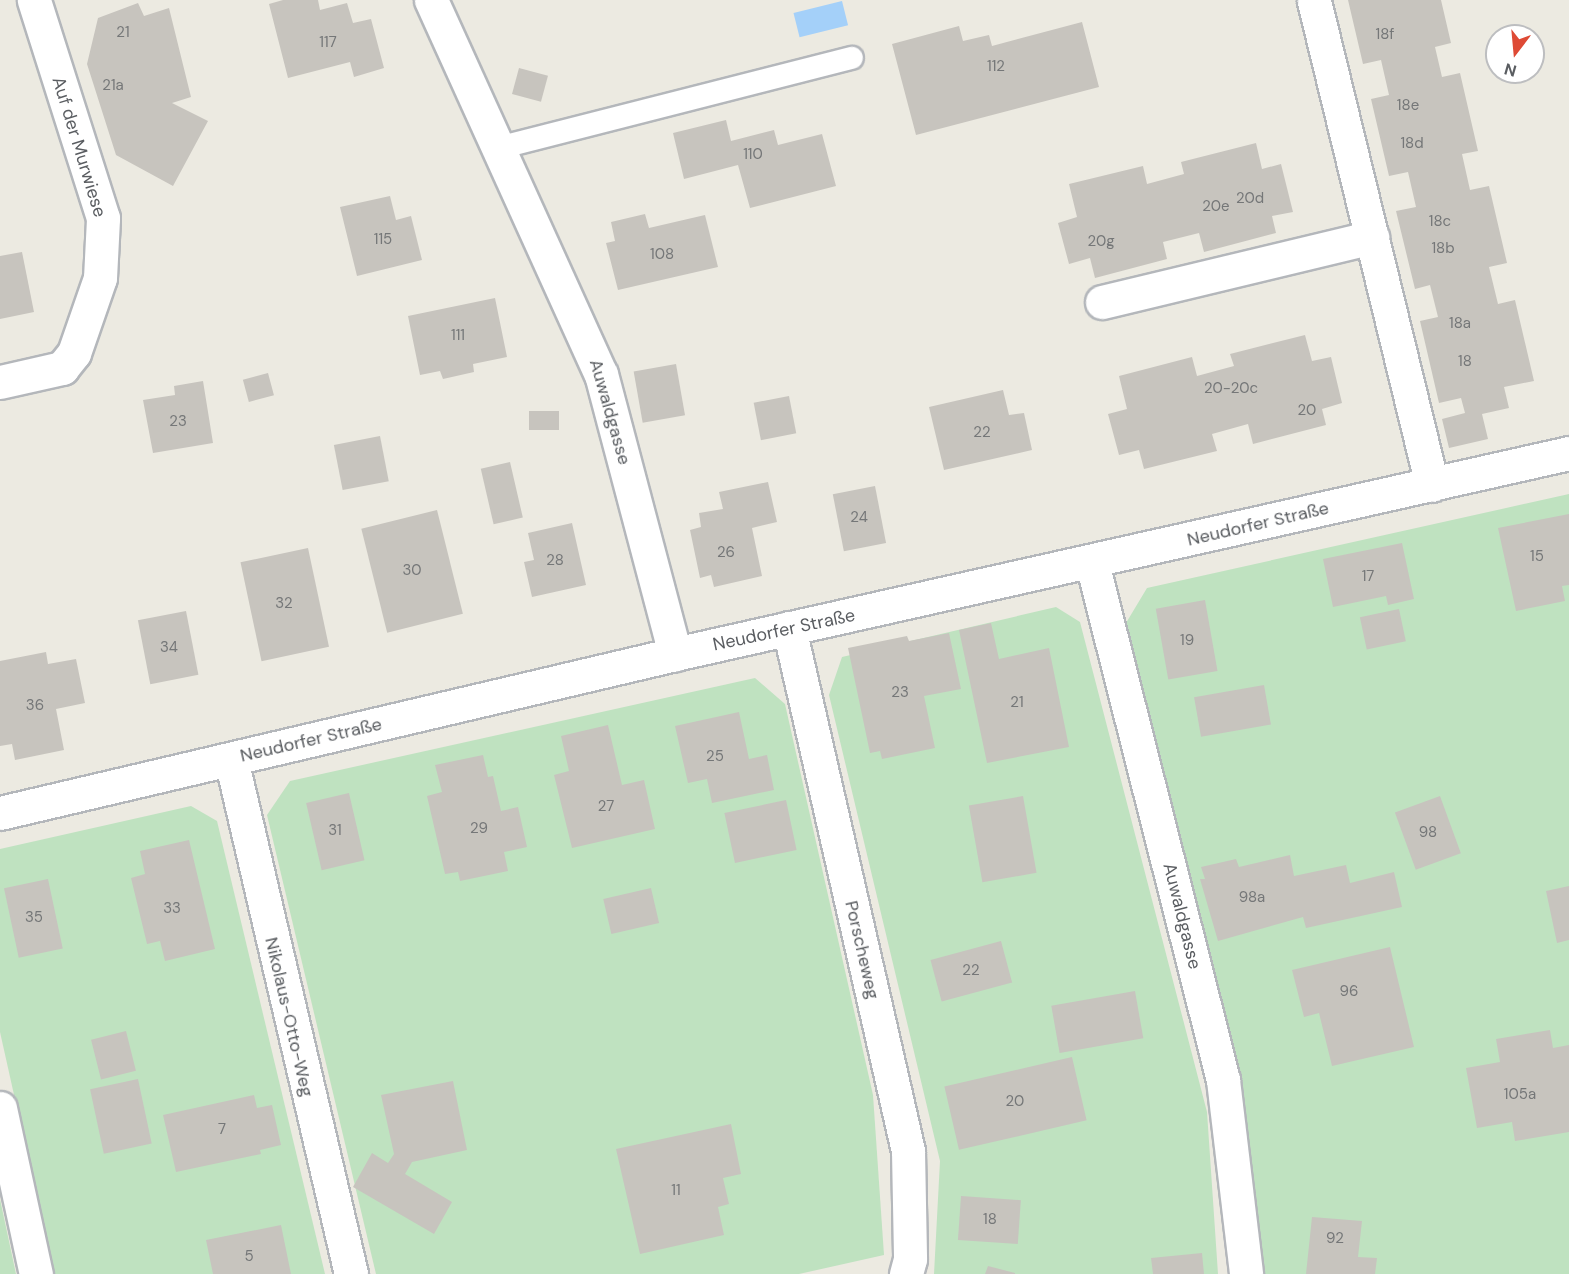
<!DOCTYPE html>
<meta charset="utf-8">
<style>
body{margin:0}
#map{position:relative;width:1569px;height:1274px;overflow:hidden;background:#eceae1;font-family:"DM Sans",sans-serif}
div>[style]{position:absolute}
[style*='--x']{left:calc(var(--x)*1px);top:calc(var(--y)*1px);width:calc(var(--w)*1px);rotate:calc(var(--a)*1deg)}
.green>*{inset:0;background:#bfe2c0}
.water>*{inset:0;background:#a4d0f9;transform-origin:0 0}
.building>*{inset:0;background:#c7c4be;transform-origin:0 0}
.roads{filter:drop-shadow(2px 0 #b4b7bb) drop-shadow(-2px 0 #b4b7bb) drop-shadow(0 2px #b4b7bb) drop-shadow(0 -2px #b4b7bb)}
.lane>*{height:22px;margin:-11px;padding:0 11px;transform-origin:11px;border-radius:11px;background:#fff}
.street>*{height:33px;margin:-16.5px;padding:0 16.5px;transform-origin:16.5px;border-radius:16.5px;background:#fff}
.secondary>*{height:33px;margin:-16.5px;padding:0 16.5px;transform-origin:16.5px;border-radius:16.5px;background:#fff}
span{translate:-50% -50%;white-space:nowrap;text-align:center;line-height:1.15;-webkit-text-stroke:4.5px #fff;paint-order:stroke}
.number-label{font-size:15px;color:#757778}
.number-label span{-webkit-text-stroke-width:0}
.street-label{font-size:18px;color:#5a5d61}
.north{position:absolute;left:1485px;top:24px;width:60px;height:60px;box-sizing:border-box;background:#fff;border:2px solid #bdbec0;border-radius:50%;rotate:196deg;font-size:16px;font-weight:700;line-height:24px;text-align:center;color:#5a5d61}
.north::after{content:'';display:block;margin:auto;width:21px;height:27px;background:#de4a35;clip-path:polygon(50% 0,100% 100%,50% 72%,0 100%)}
</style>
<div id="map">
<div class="green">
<i style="clip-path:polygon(1569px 494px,1569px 1274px,1263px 1274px,1241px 1098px,1126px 623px,1147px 588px)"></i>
<i style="clip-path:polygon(1056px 607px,1080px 622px,1207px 1112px,1218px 1274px,934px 1274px,940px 1161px,829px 695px,842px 657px)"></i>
<i style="clip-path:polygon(755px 678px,785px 704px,873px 1095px,884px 1255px,799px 1274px,376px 1274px,267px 815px,290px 781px)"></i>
<i style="clip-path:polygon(191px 806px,217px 821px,325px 1274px,54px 1274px,0 1032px,0 849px)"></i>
<i style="clip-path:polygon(0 1199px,16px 1274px,0 1274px)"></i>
</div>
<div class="water">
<i style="left:842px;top:1px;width:25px;height:50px;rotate:76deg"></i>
</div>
<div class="building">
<i style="clip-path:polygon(283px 0,318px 0,320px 10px,347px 3px,353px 23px,371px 19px,384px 68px,354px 77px,350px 62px,288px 78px,269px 4px)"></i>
<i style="clip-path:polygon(1348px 0,1441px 0,1451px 43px,1435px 47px,1442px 77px,1460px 73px,1478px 151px,1462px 154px,1470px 190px,1489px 186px,1507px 263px,1489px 267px,1498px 304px,1515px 300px,1534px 381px,1504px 387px,1509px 408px,1482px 414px,1488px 439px,1449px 448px,1442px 419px,1465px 413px,1461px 398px,1439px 403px,1420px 321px,1438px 317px,1430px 285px,1415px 289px,1396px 211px,1416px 207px,1408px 172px,1389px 176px,1371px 99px,1389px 95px,1381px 60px,1363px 64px)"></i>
<i style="clip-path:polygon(138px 3px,144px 16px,169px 8px,191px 97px,172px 103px,208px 121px,173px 186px,116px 155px,87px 64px,98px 18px)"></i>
<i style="clip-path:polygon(1082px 22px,1099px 87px,916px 135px,892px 44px,959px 26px,963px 41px,989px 35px,992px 46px)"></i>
<i style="left:519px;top:68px;width:30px;height:27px;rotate:15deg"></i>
<i style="clip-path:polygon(726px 120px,731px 141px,774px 130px,778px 145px,822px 134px,836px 186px,750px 208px,738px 165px,684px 179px,673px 133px)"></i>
<i style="clip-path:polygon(1256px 143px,1262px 169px,1281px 164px,1293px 212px,1272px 216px,1276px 233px,1204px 252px,1199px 233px,1163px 242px,1167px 259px,1095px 278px,1090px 258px,1069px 264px,1058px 223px,1077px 217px,1069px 184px,1143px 166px,1147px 184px,1184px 174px,1181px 162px)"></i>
<i style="clip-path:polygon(390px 196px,396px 220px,411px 216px,422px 260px,357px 276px,340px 207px)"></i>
<i style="clip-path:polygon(645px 214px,649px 228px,705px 215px,718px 267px,618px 290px,606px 243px,615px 241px,611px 222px)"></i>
<i style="clip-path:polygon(22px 252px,34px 312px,0 319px,0 256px)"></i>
<i style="clip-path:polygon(495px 298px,507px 357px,473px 364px,474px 372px,443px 379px,440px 371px,420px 375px,408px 316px)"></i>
<i style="clip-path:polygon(1305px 335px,1312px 361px,1331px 357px,1342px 403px,1322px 409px,1326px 425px,1253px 444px,1248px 424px,1212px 434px,1217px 451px,1144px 469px,1139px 450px,1119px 455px,1108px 414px,1127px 409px,1119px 376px,1192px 357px,1197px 376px,1234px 366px,1230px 354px)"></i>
<i style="left:676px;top:364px;width:52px;height:43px;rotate:80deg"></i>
<i style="left:268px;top:373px;width:23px;height:26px;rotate:75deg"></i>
<i style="clip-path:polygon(203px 381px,213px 443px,153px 453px,143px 400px,175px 395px,174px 386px)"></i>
<i style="clip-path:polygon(1003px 390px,1009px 415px,1024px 413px,1032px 450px,944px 470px,929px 407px)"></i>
<i style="left:789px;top:396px;width:38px;height:36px;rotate:79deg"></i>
<i style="left:529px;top:411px;width:30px;height:19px"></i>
<i style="left:380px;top:436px;width:46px;height:47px;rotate:79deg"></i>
<i style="left:510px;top:462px;width:57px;height:30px;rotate:77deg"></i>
<i style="clip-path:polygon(768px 482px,777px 522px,752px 528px,762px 576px,714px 587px,711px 575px,700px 578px,690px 530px,701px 527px,699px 513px,723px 509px,719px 492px)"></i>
<i style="left:875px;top:486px;width:58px;height:43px;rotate:79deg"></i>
<i style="left:437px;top:510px;width:107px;height:78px;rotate:76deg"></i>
<i style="clip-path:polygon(1569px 514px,1569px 585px,1562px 586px,1565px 601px,1516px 611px,1498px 528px)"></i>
<i style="clip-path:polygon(572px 523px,586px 585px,532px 597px,524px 562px,534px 560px,528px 533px)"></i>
<i style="clip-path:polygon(1402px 543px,1414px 599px,1388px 605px,1386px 596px,1333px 607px,1323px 559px)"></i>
<i style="left:308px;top:548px;width:101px;height:69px;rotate:78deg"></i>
<i style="left:1205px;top:600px;width:72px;height:50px;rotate:80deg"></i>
<i style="left:1399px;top:609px;width:33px;height:40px;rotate:78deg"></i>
<i style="left:186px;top:611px;width:65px;height:49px;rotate:79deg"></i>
<i style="clip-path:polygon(991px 623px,999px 659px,1049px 648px,1069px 747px,987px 763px,959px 630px)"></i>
<i style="clip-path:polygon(949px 633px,961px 689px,924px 696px,935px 748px,882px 759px,880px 751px,870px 753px,848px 648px,907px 636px,909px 641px)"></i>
<i style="clip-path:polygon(46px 652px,48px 664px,76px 659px,85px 703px,56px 709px,64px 750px,15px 760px,12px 744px,0 746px,0 661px)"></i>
<i style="left:1264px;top:685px;width:40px;height:71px;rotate:80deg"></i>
<i style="clip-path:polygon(739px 712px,749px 759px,767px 755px,774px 790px,712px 803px,707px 779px,688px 783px,675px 726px)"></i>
<i style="clip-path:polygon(608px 725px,622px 785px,644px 780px,655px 829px,572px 848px,554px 775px,569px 771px,561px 736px)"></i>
<i style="clip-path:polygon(483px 755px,488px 777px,493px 776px,501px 811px,518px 807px,527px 847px,504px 852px,508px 871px,460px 881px,458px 872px,445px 874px,427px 796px,442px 792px,435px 765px)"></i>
<i style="left:349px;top:793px;width:69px;height:44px;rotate:77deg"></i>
<i style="left:1023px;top:796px;width:78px;height:55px;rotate:80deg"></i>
<i style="left:1440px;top:796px;width:61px;height:48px;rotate:70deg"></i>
<i style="left:786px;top:800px;width:51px;height:63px;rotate:78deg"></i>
<i style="clip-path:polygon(189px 840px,215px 949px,165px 961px,160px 941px,147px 944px,131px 878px,145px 874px,140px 851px)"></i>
<i style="clip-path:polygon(1290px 855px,1294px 876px,1346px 865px,1350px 883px,1394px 872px,1402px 907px,1306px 928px,1303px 917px,1218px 941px,1200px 879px,1205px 879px,1201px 867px,1236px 859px,1239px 867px)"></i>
<i style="left:48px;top:879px;width:71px;height:45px;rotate:78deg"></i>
<i style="clip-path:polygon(1569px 886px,1569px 940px,1557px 943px,1546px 891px)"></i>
<i style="left:651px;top:888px;width:36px;height:49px;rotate:77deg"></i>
<i style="left:1001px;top:941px;width:43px;height:73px;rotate:75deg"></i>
<i style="clip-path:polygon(1390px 947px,1414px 1047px,1332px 1066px,1319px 1013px,1304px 1017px,1292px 970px)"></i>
<i style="left:1135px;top:991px;width:48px;height:85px;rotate:80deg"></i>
<i style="clip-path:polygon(1550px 1030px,1553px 1048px,1569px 1045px,1569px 1132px,1515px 1141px,1512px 1122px,1477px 1128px,1466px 1068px,1500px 1062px,1496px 1039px)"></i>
<i style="left:126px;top:1031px;width:41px;height:36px;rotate:76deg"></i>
<i style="left:1072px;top:1057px;width:65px;height:131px;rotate:77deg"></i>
<i style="left:138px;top:1079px;width:66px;height:49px;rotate:78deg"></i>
<i style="clip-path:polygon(453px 1081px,467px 1150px,412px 1162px,405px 1174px,452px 1202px,434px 1234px,353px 1187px,372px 1153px,388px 1163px,394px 1154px,381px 1095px)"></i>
<i style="clip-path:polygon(254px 1095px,257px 1108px,272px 1105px,281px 1145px,260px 1150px,261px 1154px,176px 1172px,163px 1115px)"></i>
<i style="clip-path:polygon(731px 1124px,741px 1174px,723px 1178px,729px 1204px,718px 1207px,724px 1235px,640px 1254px,616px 1149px)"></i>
<i style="left:961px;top:1196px;width:60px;height:44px;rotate:4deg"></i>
<i style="clip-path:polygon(1312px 1217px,1362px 1221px,1358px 1257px,1377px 1258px,1375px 1274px,1306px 1274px)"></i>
<i style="clip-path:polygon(281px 1225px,291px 1274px,213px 1274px,206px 1240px)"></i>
<i style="clip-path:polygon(1202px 1253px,1204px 1274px,1153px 1274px,1151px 1258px)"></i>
<i style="clip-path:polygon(988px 1266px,1015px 1273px,1015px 1274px,985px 1274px)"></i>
</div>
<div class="roads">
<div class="lane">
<i style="--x:502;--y:147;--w:361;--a:-14.3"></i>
</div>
<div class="street">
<i style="--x:431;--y:0;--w:411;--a:65.6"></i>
<i style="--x:601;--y:374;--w:290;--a:75.2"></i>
<i style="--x:1314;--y:1;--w:498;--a:76.3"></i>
<i style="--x:1102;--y:302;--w:278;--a:-13.5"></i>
<i style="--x:0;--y:382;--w:64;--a:-12.7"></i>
<i style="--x:62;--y:368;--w:19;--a:-51"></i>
<i style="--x:74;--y:353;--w:79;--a:-70.9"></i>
<i style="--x:100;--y:278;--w:60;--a:-87.1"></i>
<i style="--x:103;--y:218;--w:229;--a:-107.6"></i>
<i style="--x:1092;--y:563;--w:533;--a:75.78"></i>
<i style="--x:1223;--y:1080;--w:195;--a:83.2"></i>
<i style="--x:789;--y:628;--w:536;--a:77.18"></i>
<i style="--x:908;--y:1151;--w:108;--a:88.9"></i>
<i style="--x:910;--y:1259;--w:16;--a:105"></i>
<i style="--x:231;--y:759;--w:529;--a:76.88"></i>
<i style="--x:0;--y:1108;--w:170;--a:77.8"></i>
</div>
<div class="secondary">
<i style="--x:0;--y:813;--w:693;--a:-13.25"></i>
<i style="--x:675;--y:654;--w:916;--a:-12.67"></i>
</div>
</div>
<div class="number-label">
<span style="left:123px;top:33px">21</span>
<span style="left:1385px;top:35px">18f</span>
<span style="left:328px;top:43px">117</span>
<span style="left:996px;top:67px">112</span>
<span style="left:113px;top:86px">21a</span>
<span style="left:1408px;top:106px">18e</span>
<span style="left:1412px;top:144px">18d</span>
<span style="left:753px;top:155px">110</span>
<span style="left:1250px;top:199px">20d</span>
<span style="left:1216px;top:207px">20e</span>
<span style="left:1440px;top:222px">18c</span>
<span style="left:383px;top:240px">115</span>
<span style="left:1101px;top:242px">20g</span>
<span style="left:1443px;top:249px">18b</span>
<span style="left:662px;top:255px">108</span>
<span style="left:1460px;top:324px">18a</span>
<span style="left:458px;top:336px">111</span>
<span style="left:1465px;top:362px">18</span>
<span style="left:1231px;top:389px">20-20c</span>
<span style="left:1307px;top:411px">20</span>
<span style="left:178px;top:422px">23</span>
<span style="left:982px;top:433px">22</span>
<span style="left:859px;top:518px">24</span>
<span style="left:726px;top:553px">26</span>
<span style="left:1537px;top:557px">15</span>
<span style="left:555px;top:561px">28</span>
<span style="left:412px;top:571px">30</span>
<span style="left:1368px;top:577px">17</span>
<span style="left:284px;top:604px">32</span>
<span style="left:1187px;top:641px">19</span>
<span style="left:169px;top:648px">34</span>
<span style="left:900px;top:693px">23</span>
<span style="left:1017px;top:703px">21</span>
<span style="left:35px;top:706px">36</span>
<span style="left:715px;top:757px">25</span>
<span style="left:606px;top:807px">27</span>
<span style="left:479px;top:829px">29</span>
<span style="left:335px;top:831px">31</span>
<span style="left:1428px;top:833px">98</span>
<span style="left:1252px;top:898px">98a</span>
<span style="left:172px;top:909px">33</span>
<span style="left:34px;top:918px">35</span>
<span style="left:971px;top:971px">22</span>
<span style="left:1349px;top:992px">96</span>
<span style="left:1520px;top:1095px">105a</span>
<span style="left:1015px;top:1102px">20</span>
<span style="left:222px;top:1130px">7</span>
<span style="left:676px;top:1191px">11</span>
<span style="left:990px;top:1220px">18</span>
<span style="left:1335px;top:1239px">92</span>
<span style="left:249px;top:1257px">5</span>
</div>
<div class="street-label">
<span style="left:79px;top:147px;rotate:73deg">Auf der Murwiese</span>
<span style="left:610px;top:412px;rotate:74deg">Auwaldgasse</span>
<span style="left:1258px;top:524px;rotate:-13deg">Neudorfer Straße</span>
<span style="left:784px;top:630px;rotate:-12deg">Neudorfer Straße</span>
<span style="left:311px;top:740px;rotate:-13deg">Neudorfer Straße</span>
<span style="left:1182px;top:916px;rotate:76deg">Auwaldgasse</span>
<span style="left:862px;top:950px;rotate:77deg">Porscheweg</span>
<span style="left:289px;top:1017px;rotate:77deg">Nikolaus-Otto-Weg</span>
</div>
<div class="north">N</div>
</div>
